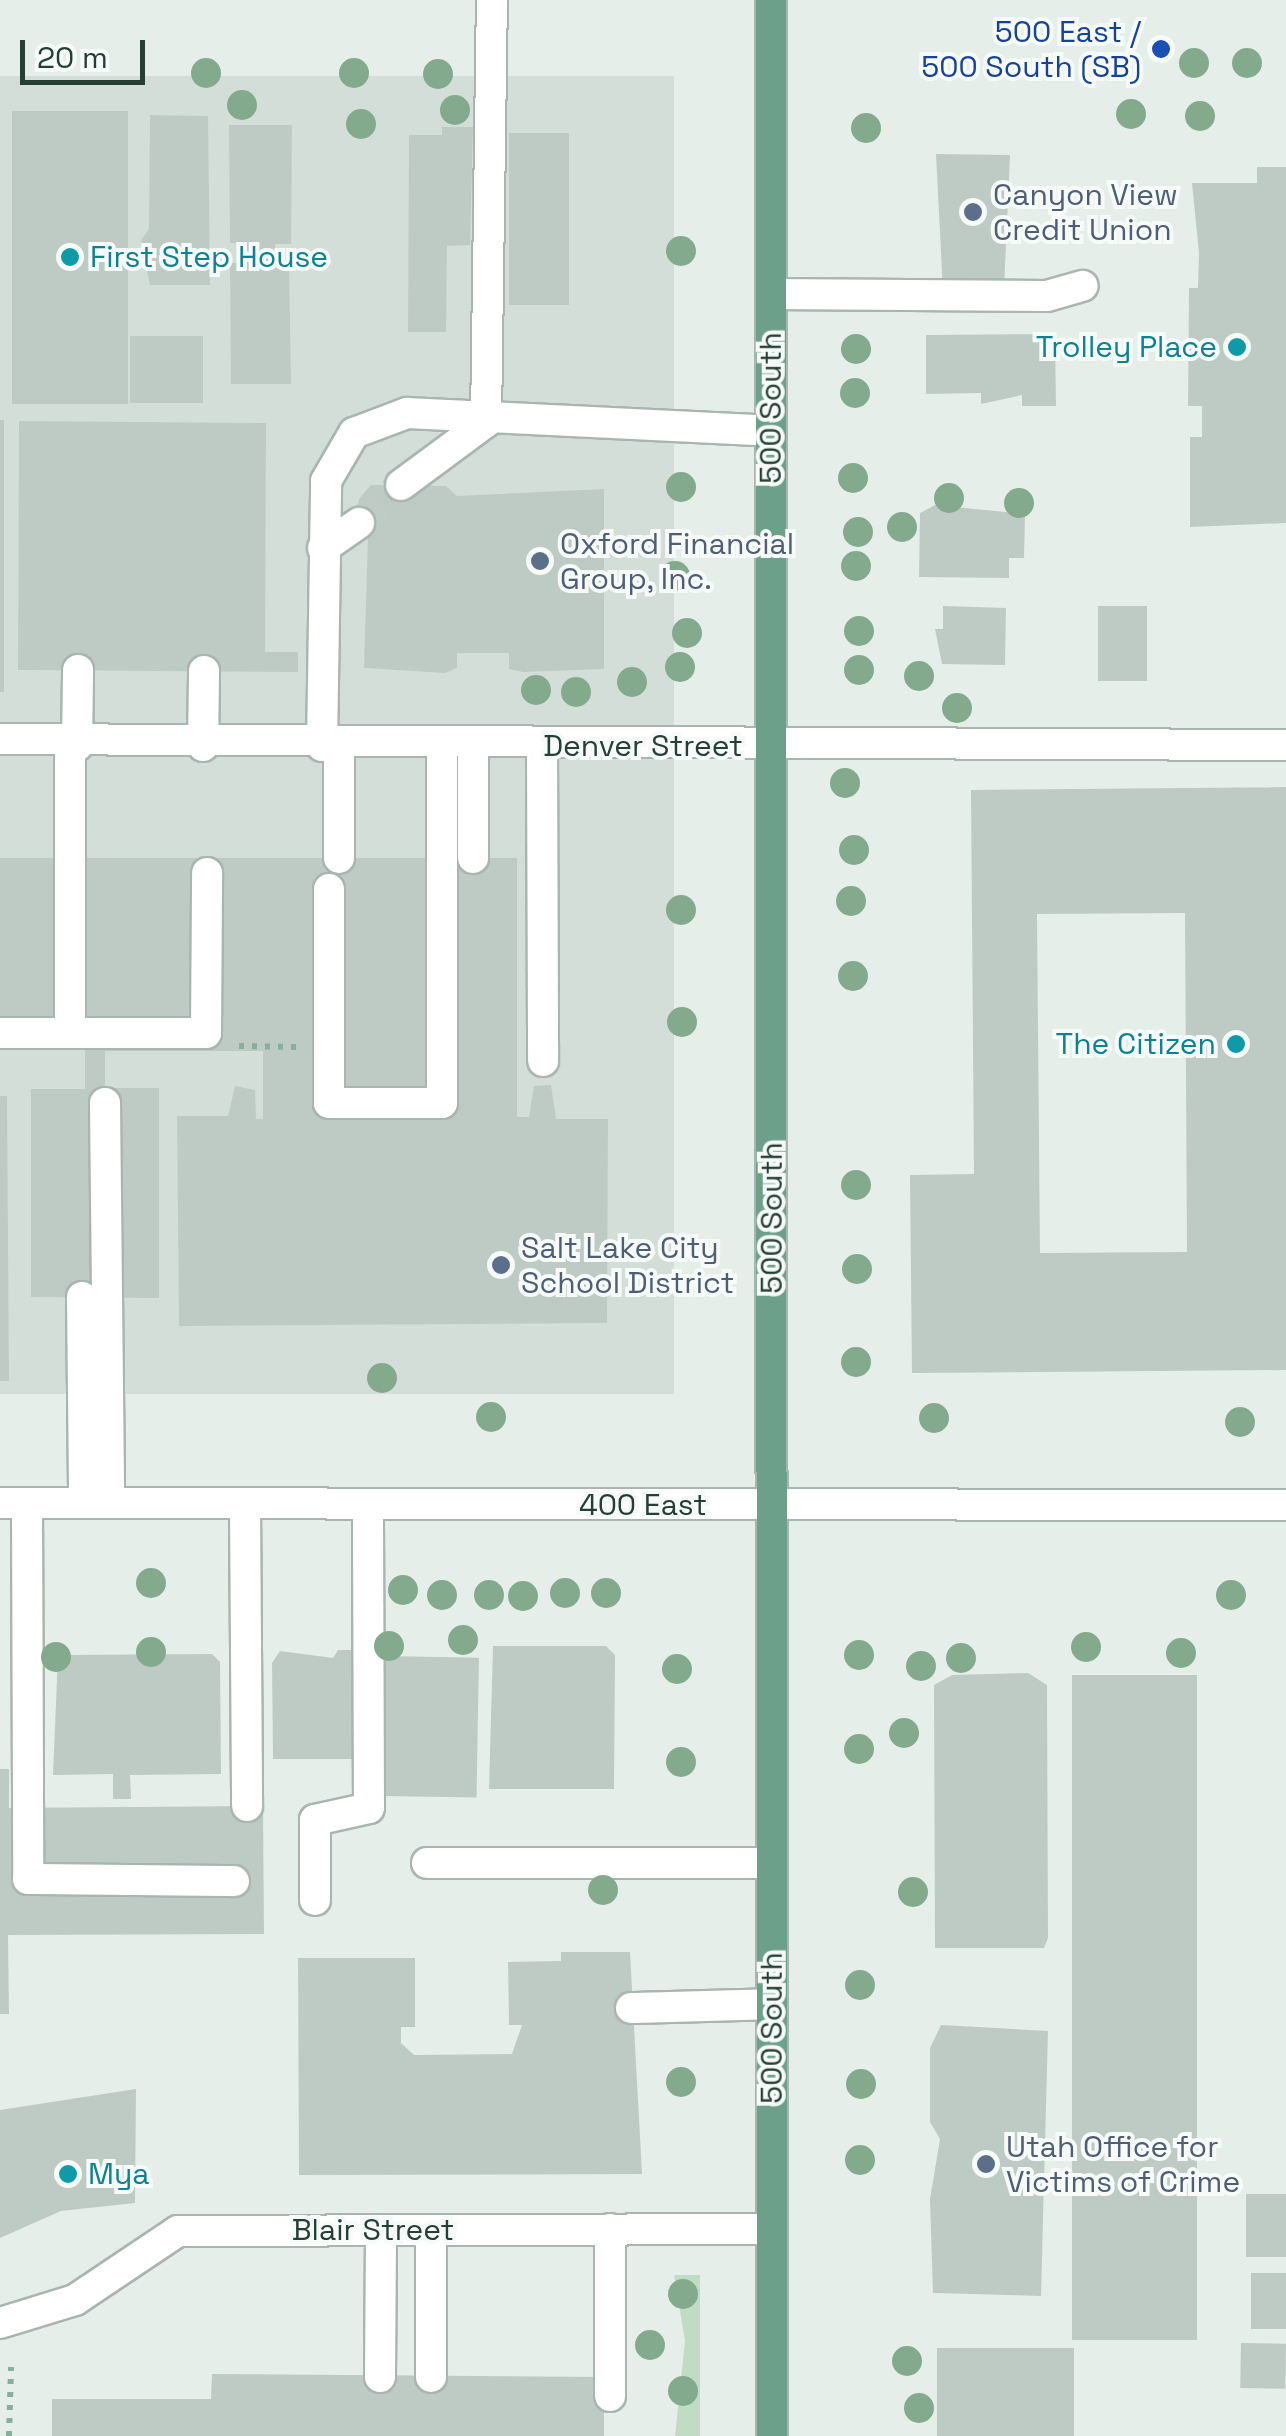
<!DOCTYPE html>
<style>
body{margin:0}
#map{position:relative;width:1286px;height:2436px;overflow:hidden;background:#e6eee9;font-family:"Space Grotesk",sans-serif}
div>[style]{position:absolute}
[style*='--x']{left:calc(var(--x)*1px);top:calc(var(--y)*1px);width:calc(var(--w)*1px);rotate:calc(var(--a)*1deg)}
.built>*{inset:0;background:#d4ded8;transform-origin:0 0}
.green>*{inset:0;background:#c0ddc3}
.building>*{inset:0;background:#becbc4;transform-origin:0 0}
.minor-tunnel>*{height:30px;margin-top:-15px;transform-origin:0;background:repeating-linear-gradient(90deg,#c0cbc5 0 30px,transparent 0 45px)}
.path>*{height:6px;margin-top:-3px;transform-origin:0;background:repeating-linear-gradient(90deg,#88af9d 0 5px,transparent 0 13px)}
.roads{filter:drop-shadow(2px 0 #a9b6af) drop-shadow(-2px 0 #a9b6af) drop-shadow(0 2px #a9b6af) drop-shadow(0 -2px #a9b6af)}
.minor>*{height:30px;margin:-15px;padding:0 15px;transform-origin:15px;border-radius:15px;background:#fff}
.major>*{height:30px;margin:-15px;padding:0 15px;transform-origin:15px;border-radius:15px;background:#6da08b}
.trees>*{width:30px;height:30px;margin:-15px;border-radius:50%;background:#83aa8d}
.dots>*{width:28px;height:28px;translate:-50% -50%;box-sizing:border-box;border:5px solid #f6faf8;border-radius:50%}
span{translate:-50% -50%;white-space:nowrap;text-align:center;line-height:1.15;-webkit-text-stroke:8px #f6faf8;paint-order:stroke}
.transit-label{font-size:30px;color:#164399}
.right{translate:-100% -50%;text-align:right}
.service-label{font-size:30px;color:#4e5e75}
.left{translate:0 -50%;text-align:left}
.culture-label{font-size:30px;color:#0d838f}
.street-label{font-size:30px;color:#263f34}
.scale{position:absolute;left:20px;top:40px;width:125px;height:45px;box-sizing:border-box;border:5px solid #263f34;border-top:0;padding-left:12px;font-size:30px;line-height:35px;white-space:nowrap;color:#263f34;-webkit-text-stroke:8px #f6faf8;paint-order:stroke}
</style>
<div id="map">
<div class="built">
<i style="left:0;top:76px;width:674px;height:1318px"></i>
</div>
<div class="green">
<i style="clip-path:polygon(674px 2275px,700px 2275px,700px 2436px,675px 2436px,685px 2341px)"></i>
</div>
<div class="building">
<i style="left:12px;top:111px;width:116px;height:293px"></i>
<i style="clip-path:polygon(150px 115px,208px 116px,210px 285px,150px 285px,141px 240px,149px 229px)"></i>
<i style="clip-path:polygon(229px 125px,292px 125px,291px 244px,275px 244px,275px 263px,289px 262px,291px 384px,231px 384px,230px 263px,247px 263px,246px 243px,230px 243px)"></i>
<i style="clip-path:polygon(442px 127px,473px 127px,470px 245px,447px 246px,446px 332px,408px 332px,409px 135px,442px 135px)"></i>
<i style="left:509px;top:133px;width:60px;height:172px"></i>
<i style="clip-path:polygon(936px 154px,1010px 155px,1003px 311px,944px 311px)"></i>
<i style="clip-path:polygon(1257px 167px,1286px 167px,1286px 523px,1190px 527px,1190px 437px,1202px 437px,1202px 406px,1188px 406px,1189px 288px,1198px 288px,1199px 253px,1192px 183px,1257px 183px)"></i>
<i style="clip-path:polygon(1055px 334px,1056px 406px,1022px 406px,1022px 395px,981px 404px,981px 393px,926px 394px,926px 335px)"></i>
<i style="left:203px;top:336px;width:67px;height:73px;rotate:90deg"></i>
<i style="left:0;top:420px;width:4px;height:272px"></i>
<i style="clip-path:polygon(19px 421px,266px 423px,265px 652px,298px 652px,298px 672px,18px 670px)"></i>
<i style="clip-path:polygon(371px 485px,446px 486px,457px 496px,604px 489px,604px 669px,523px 672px,509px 669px,509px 653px,457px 653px,457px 668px,445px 673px,364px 668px,368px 537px,359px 537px,359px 499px)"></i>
<i style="clip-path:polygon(935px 505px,1025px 514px,1024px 558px,1009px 558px,1009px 578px,919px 577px,920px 513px)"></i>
<i style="clip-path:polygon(943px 606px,1006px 608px,1005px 665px,942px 664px,935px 629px,943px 629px)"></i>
<i style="left:1098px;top:606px;width:49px;height:75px"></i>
<i style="clip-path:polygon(evenodd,1286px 787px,1286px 1370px,912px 1373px,910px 1175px,974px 1174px,971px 790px,1286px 787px,1185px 913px,1187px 1252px,1040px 1253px,1037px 914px,1185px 913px)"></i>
<i style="clip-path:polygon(0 858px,517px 858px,517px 1117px,529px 1117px,534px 1086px,551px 1085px,556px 1119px,608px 1119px,607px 1323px,179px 1326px,177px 1116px,228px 1116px,235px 1086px,255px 1090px,256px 1119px,263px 1119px,263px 1051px,105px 1051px,105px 1088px,159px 1088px,159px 1298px,31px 1297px,31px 1089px,85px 1089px,85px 1050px,0 1050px)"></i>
<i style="clip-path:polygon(0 1096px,7px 1096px,9px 1381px,0 1381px)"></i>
<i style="clip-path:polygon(493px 1646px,606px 1646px,615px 1655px,614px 1789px,489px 1789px)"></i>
<i style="clip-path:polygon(338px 1650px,355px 1650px,364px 1759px,273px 1759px,272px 1663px,280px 1651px,333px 1658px)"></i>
<i style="clip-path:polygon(212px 1654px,220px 1662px,221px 1774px,130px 1775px,131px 1799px,113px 1799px,113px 1774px,53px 1775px,58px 1655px)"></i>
<i style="left:385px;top:1656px;width:94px;height:140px;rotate:1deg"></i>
<i style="clip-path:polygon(1028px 1673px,1047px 1685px,1048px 1938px,1044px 1948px,935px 1948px,934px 1685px,952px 1675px)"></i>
<i style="left:1072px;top:1675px;width:125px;height:665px"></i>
<i style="clip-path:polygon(0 1769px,9px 1769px,9px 1808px,263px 1806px,264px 1934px,8px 1935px,9px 2014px,0 2014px)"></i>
<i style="clip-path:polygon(561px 1952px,630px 1952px,642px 2174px,299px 2175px,298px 1958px,415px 1958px,415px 2027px,401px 2027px,401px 2043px,414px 2055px,512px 2054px,522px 2025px,509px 2025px,508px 1962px,561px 1961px)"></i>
<i style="clip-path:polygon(941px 2025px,1048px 2031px,1041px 2296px,933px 2293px,930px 2199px,940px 2139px,930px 2122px,930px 2048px)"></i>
<i style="clip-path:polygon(136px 2089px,135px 2203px,61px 2211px,0 2238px,0 2110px)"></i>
<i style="left:1246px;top:2194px;width:40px;height:63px"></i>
<i style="left:1251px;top:2273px;width:35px;height:56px"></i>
<i style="left:1241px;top:2343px;width:45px;height:45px;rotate:1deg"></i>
<i style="left:937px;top:2348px;width:137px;height:88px"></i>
<i style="clip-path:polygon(212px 2374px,604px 2377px,604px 2436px,52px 2436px,52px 2399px,211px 2399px)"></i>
</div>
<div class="minor-tunnel">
<i style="--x:359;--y:523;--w:57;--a:-42.1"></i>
</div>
<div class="path">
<i style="--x:239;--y:1046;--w:58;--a:1"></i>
<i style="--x:9;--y:2436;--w:69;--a:-88.3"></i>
</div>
<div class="roads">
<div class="minor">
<i style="--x:771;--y:294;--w:276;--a:0.4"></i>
<i style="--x:1047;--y:296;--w:37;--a:-16"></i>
<i style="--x:401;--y:485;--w:106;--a:-36.5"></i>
<i style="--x:486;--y:422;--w:422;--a:-89.2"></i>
<i style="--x:323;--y:548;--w:44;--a:-34.8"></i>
<i style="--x:0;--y:739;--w:1286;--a:0.27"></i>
<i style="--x:70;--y:746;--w:287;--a:90"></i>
<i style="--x:70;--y:1033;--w:136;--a:0"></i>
<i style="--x:206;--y:1033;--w:160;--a:-89.6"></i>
<i style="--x:77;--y:746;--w:76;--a:-89.2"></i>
<i style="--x:203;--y:746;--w:75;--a:-89.2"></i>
<i style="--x:322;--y:746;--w:265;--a:-89.1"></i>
<i style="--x:326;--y:481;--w:56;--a:-59.7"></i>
<i style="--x:354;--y:433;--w:57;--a:-20.7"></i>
<i style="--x:407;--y:413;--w:364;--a:2.8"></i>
<i style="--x:339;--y:746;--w:112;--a:90"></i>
<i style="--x:473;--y:746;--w:112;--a:90"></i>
<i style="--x:542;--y:746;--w:315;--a:89.8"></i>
<i style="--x:329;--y:889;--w:214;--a:90"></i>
<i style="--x:329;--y:1103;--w:113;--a:0"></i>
<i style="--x:442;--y:1103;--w:357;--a:-90"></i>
<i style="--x:0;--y:1033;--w:70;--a:0"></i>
<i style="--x:105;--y:1103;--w:400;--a:89.4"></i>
<i style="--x:82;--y:1297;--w:206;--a:89.4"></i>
<i style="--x:0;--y:1503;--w:1286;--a:0.09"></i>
<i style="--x:27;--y:1503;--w:376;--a:89.8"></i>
<i style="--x:28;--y:1879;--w:206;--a:0.6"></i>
<i style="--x:245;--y:1504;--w:302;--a:89.6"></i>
<i style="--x:427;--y:1863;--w:345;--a:0"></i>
<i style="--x:315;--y:1900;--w:80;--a:-90"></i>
<i style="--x:315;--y:1820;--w:55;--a:-12.5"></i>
<i style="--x:369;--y:1808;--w:304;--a:-90.2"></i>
<i style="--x:631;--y:2008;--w:141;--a:-1.6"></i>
<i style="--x:610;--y:2229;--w:167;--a:90"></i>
<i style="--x:0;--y:2323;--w:78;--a:-17"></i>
<i style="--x:75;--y:2300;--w:124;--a:-33.8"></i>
<i style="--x:178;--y:2231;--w:594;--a:-0.19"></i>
<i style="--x:380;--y:2377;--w:147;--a:-89.6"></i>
<i style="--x:431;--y:2377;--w:147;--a:-90"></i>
</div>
<div class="major">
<i style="--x:771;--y:0;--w:2436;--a:89.98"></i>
</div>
</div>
<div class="trees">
<i style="left:1194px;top:63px"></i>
<i style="left:1247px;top:63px"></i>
<i style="left:206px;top:73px"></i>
<i style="left:354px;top:73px"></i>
<i style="left:438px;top:74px"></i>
<i style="left:242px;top:105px"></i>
<i style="left:455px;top:110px"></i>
<i style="left:1131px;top:114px"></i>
<i style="left:1200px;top:116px"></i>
<i style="left:361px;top:124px"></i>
<i style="left:866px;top:128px"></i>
<i style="left:681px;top:251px"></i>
<i style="left:856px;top:349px"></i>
<i style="left:855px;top:393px"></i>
<i style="left:853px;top:478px"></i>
<i style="left:681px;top:487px"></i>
<i style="left:949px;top:498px"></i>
<i style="left:1019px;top:503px"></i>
<i style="left:902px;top:527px"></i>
<i style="left:858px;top:532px"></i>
<i style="left:856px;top:566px"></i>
<i style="left:675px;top:576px"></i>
<i style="left:859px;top:631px"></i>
<i style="left:687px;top:633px"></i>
<i style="left:680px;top:667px"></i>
<i style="left:859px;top:670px"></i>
<i style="left:919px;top:676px"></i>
<i style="left:632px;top:682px"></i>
<i style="left:536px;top:690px"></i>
<i style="left:576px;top:692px"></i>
<i style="left:957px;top:708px"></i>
<i style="left:845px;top:783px"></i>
<i style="left:854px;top:850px"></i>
<i style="left:851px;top:901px"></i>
<i style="left:681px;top:910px"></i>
<i style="left:853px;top:976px"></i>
<i style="left:682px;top:1022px"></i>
<i style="left:856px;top:1185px"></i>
<i style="left:857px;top:1269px"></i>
<i style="left:856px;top:1362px"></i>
<i style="left:382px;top:1378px"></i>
<i style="left:491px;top:1417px"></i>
<i style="left:934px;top:1418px"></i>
<i style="left:1240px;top:1422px"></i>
<i style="left:151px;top:1583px"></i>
<i style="left:403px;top:1590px"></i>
<i style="left:565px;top:1593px"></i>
<i style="left:606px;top:1593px"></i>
<i style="left:442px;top:1595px"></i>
<i style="left:489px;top:1595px"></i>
<i style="left:1231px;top:1595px"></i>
<i style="left:523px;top:1596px"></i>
<i style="left:463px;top:1640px"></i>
<i style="left:389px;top:1646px"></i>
<i style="left:1086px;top:1647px"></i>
<i style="left:151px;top:1652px"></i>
<i style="left:1181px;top:1653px"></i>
<i style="left:859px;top:1655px"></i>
<i style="left:56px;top:1657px"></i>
<i style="left:961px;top:1658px"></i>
<i style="left:921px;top:1666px"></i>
<i style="left:677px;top:1669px"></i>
<i style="left:904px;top:1733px"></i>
<i style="left:859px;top:1749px"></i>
<i style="left:681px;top:1762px"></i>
<i style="left:603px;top:1890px"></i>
<i style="left:913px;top:1892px"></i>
<i style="left:860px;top:1985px"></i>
<i style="left:681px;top:2082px"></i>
<i style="left:861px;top:2084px"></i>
<i style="left:860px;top:2160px"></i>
<i style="left:683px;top:2294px"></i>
<i style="left:650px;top:2345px"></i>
<i style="left:907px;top:2361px"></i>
<i style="left:683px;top:2391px"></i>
<i style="left:919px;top:2408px"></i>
</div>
<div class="dots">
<i style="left:1161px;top:49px;background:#1a4fb4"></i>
<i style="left:973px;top:212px;background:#5c6f8a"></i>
<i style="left:70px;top:257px;background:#0f9aa8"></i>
<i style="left:1237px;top:347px;background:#0f9aa8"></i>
<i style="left:540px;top:561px;background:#5c6f8a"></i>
<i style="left:1236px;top:1044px;background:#0f9aa8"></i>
<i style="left:501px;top:1265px;background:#5c6f8a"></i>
<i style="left:986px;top:2164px;background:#5c6f8a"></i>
<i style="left:68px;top:2174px;background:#0f9aa8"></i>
</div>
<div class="transit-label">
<span class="right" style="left:1141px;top:49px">500 East /<br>500 South (SB)</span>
</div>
<div class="service-label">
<span class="left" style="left:993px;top:212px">Canyon View<br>Credit Union</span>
<span class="left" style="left:560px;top:561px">Oxford Financial<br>Group, Inc.</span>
<span class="left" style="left:521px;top:1265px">Salt Lake City<br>School District</span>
<span class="left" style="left:1006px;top:2164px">Utah Office for<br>Victims of Crime</span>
</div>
<div class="culture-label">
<span class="left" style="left:90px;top:257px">First Step House</span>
<span class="right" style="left:1217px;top:347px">Trolley Place</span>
<span class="right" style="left:1216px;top:1044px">The Citizen</span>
<span class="left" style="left:88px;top:2174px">Mya</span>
</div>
<div class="street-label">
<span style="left:771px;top:408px;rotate:-90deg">500 South</span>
<span style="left:643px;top:746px">Denver Street</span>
<span style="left:772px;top:1218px;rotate:-90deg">500 South</span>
<span style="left:643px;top:1505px">400 East</span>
<span style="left:772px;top:2028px;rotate:-90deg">500 South</span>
<span style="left:373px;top:2230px">Blair Street</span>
</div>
<div class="scale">20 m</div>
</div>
